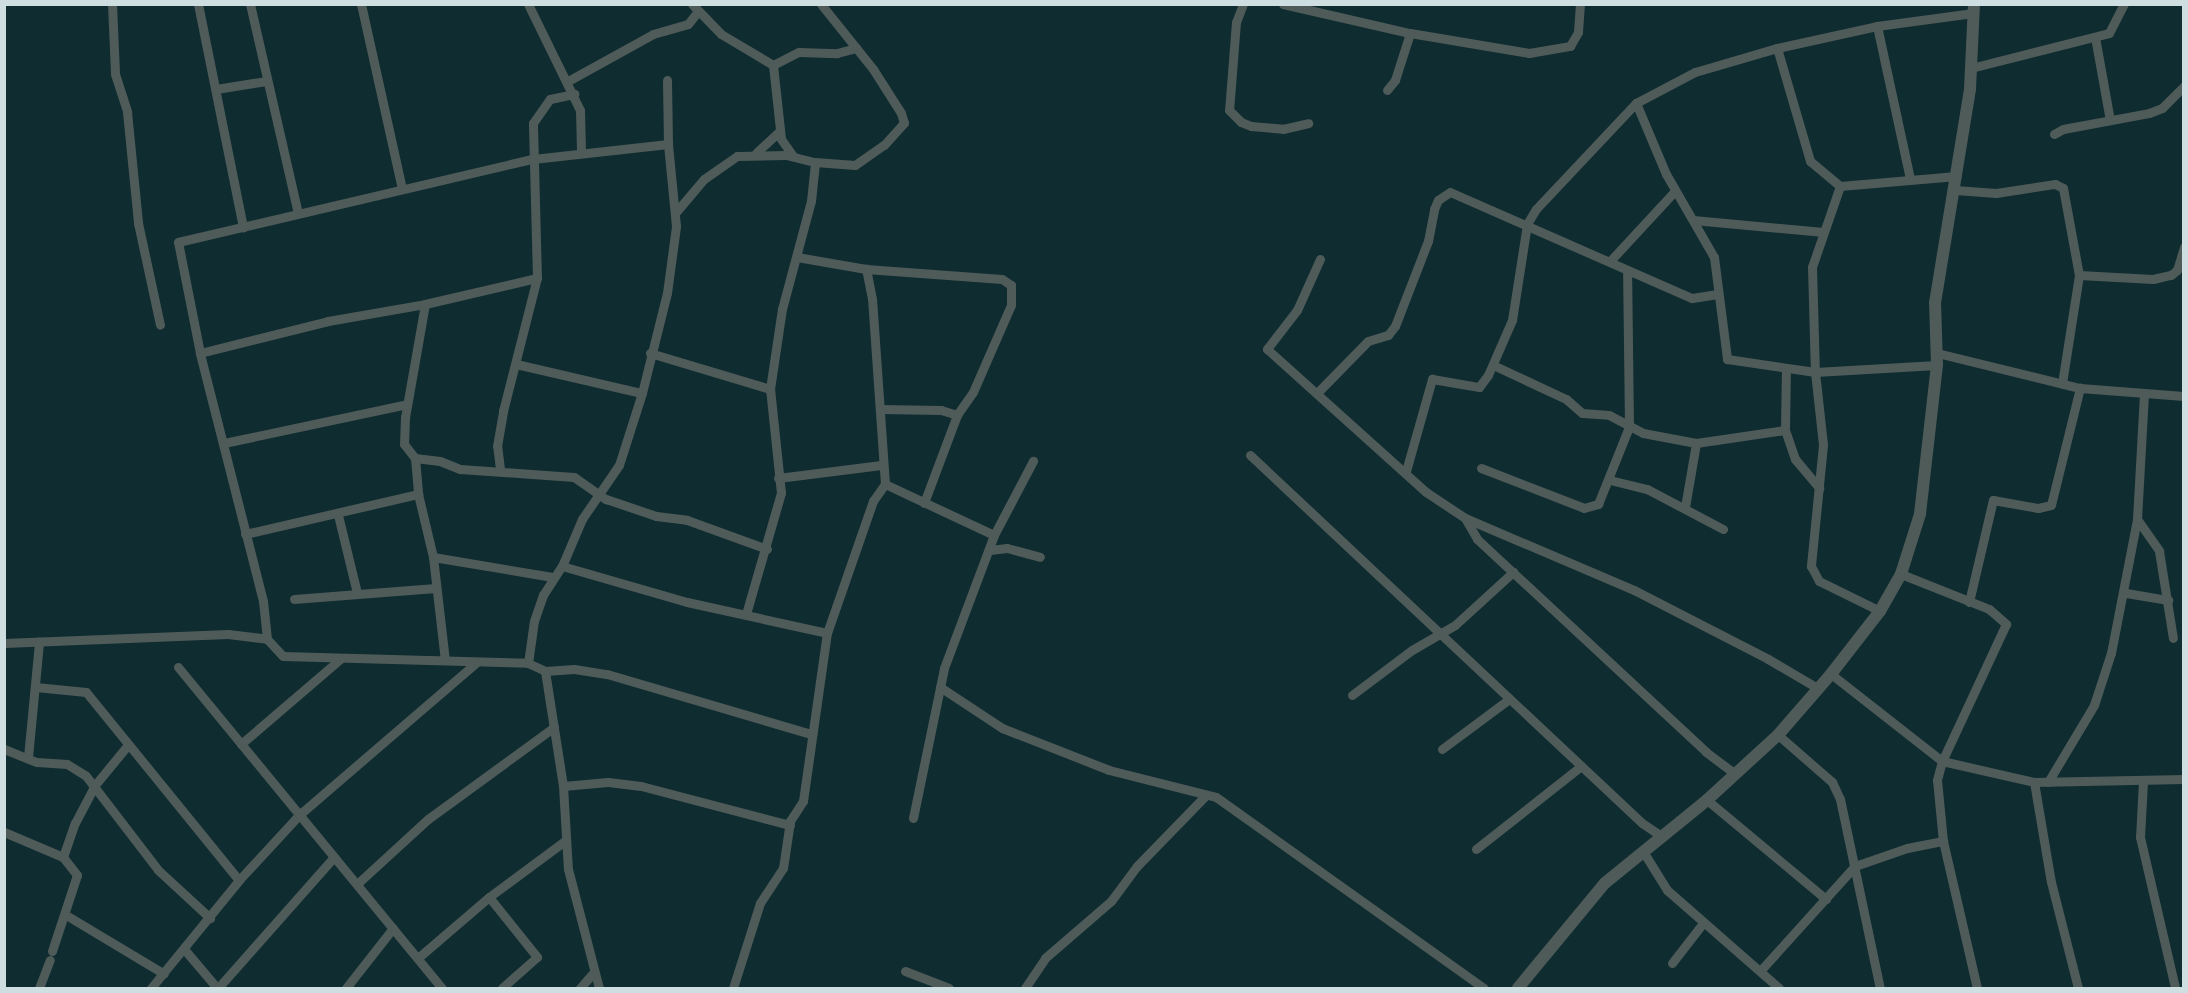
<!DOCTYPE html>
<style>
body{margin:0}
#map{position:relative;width:2188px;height:993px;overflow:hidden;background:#0f2c31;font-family:Lora,serif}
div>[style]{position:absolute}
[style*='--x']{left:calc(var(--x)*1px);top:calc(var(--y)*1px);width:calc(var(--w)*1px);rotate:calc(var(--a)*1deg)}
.minor>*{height:9px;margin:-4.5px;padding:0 4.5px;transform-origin:4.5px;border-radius:4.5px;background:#4f5b58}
.tertiary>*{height:12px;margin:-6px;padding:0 6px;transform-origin:6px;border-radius:6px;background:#4f5b58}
span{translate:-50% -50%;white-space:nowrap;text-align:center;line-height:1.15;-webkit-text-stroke:5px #071215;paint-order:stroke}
.frame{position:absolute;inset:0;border:6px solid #cedee1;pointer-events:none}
</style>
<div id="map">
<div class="minor">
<i style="--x:112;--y:4;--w:70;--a:87.5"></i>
<i style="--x:115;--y:74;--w:40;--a:72"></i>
<i style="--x:127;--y:112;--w:112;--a:84.3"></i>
<i style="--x:138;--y:223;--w:104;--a:77.8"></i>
<i style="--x:198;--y:4;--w:228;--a:78.6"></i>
<i style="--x:250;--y:4;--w:214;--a:77.1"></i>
<i style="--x:361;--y:4;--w:189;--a:77.5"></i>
<i style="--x:528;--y:4;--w:118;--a:63.9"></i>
<i style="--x:580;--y:110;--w:42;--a:88.6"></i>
<i style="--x:692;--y:4;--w:42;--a:46"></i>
<i style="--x:721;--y:34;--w:61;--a:30.8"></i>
<i style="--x:773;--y:65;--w:74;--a:83.8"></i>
<i style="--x:781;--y:139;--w:21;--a:55"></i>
<i style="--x:1243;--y:4;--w:19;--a:111"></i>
<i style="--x:1236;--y:22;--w:88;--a:94.5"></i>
<i style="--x:1229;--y:110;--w:17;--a:45"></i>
<i style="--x:1241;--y:122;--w:11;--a:22"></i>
<i style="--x:1251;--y:126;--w:32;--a:5"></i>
<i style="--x:1283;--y:129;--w:26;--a:-13"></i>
<i style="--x:1283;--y:4;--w:130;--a:12.9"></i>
<i style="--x:1410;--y:33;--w:121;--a:9.5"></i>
<i style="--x:1529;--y:53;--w:42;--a:-9.7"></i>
<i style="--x:1570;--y:46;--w:16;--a:-60"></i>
<i style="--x:1578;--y:32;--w:28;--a:-86"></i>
<i style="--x:1877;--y:26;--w:157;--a:77.8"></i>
<i style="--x:2095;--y:37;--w:84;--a:79.8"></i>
<i style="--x:1777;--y:48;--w:118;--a:73.7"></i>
<i style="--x:1810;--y:161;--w:39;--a:40"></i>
<i style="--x:1840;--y:186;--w:117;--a:-4.9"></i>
<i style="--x:773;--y:65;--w:29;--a:-27"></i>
<i style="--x:799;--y:52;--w:38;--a:2"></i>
<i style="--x:837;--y:53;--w:20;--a:-15"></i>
<i style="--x:1971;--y:68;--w:142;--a:-14.2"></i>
<i style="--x:2109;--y:33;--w:33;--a:-63"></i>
<i style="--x:568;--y:81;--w:97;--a:-28.9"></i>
<i style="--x:653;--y:34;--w:36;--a:-16"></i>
<i style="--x:688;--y:24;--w:16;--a:-52"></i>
<i style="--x:216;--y:89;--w:51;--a:-9.1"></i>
<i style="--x:1387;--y:90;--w:13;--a:-51"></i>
<i style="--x:1395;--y:80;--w:49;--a:-72.3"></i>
<i style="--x:1636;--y:103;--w:77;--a:67.1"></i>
<i style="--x:1666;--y:174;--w:96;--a:60"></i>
<i style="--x:1714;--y:257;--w:103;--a:82.7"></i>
<i style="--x:1727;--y:359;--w:89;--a:8.4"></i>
<i style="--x:1815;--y:372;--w:122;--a:-3.3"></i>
<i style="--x:2054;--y:134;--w:10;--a:-29"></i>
<i style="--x:2063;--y:129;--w:87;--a:-10.5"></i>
<i style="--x:2149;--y:113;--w:14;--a:-21"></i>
<i style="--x:2162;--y:108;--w:31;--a:-45"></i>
<i style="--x:756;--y:153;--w:33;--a:-43"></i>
<i style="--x:1840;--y:186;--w:86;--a:109.1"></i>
<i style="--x:1812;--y:267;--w:105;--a:88.4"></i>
<i style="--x:1815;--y:372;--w:73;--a:83.7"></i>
<i style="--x:1823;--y:445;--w:122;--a:95.7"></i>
<i style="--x:1811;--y:566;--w:17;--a:62"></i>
<i style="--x:1819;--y:581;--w:68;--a:26.2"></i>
<i style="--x:1955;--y:190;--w:41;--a:4.2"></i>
<i style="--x:1996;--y:193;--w:60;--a:-8.7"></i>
<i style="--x:2055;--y:184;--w:9;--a:27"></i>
<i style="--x:2063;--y:188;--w:88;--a:79.6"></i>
<i style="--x:2079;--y:275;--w:110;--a:98.9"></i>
<i style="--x:676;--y:212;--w:43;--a:-49.7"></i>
<i style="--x:704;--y:179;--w:40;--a:-34.9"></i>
<i style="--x:737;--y:156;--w:49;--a:-1.2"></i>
<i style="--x:786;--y:155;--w:30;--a:14"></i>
<i style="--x:815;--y:162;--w:40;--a:4.3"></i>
<i style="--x:855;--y:165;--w:35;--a:-35"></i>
<i style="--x:884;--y:145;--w:30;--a:-48"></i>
<i style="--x:904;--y:123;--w:10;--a:-107"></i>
<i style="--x:901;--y:113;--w:52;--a:-122.5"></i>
<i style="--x:873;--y:69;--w:83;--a:-128.7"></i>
<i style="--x:1693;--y:220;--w:131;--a:5.3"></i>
<i style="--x:797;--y:257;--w:70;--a:9.9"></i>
<i style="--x:866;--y:269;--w:136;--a:4.2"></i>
<i style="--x:1002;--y:279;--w:11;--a:34"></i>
<i style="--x:1011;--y:285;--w:20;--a:90"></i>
<i style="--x:1011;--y:305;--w:95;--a:113.6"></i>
<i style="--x:973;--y:392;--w:28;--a:125"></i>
<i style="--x:957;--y:415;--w:94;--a:110.6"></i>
<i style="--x:1320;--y:259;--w:56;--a:114.3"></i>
<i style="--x:1297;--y:310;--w:49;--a:127.6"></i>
<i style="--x:1267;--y:349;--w:214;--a:42"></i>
<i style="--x:1426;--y:492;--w:47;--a:33.7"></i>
<i style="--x:1465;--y:518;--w:184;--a:23.1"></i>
<i style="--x:1634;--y:590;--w:151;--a:27.2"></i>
<i style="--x:1768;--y:659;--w:59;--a:30.5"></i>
<i style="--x:1611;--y:260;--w:94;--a:-47.2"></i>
<i style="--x:2079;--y:275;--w:74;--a:3.1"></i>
<i style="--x:2153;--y:279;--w:18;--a:-13"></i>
<i style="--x:2171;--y:275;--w:8;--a:-40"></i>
<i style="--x:2177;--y:270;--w:24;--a:-73"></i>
<i style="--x:425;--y:304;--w:115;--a:100"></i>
<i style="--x:405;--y:417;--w:27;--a:92"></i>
<i style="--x:404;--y:444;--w:18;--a:52"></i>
<i style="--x:415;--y:458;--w:36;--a:85"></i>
<i style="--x:418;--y:494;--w:65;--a:76.6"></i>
<i style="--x:433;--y:557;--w:104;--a:83.4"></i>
<i style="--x:200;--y:353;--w:132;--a:-14"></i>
<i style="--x:328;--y:321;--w:98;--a:-9.9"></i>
<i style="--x:425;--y:304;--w:115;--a:-13.1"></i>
<i style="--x:650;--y:353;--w:125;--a:16.7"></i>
<i style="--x:1937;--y:353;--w:147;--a:13.8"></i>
<i style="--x:2080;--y:388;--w:104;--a:4.4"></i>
<i style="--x:516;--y:364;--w:129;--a:13"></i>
<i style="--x:1493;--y:365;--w:81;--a:25"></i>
<i style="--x:1566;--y:399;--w:21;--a:41"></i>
<i style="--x:1582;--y:413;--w:27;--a:4"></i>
<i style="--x:1609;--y:415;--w:38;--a:28"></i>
<i style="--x:1643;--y:433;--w:54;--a:10.7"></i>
<i style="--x:1696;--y:443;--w:90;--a:-8.3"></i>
<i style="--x:1785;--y:430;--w:62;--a:-89.1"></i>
<i style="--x:1318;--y:392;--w:71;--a:-45.6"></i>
<i style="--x:1368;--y:341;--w:21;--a:-17"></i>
<i style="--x:1388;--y:335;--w:11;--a:-52"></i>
<i style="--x:1395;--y:326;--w:91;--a:-68.8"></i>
<i style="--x:1428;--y:241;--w:33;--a:-79"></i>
<i style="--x:1434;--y:209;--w:10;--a:-66"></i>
<i style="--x:1438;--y:200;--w:14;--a:-34"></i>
<i style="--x:1450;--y:192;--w:264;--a:23.7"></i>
<i style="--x:1692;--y:298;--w:26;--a:-9"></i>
<i style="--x:881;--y:409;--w:60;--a:1"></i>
<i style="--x:941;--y:410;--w:17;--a:17"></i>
<i style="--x:1785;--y:430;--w:31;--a:71"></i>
<i style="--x:1795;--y:459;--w:38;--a:50"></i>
<i style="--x:224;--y:443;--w:187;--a:-12"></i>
<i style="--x:1250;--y:455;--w:538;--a:43.19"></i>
<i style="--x:1642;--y:823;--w:25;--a:34"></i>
<i style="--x:415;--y:458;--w:25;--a:7"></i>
<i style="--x:440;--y:461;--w:22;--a:22"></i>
<i style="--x:460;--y:469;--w:114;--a:4"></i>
<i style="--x:574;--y:477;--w:39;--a:35"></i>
<i style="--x:606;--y:499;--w:53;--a:18.8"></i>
<i style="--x:656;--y:516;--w:31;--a:7"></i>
<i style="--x:687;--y:520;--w:85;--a:19.9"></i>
<i style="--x:1481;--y:468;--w:110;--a:21.2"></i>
<i style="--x:1584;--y:508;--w:15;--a:-16"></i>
<i style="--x:1598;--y:504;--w:83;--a:-68.1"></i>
<i style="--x:1629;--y:427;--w:155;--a:-90.7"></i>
<i style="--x:500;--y:469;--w:23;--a:-97"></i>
<i style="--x:497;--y:446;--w:36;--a:-80"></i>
<i style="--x:503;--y:411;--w:137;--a:-75.7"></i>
<i style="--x:537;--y:278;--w:155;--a:-91.5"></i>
<i style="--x:533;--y:123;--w:29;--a:-55"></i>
<i style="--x:550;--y:99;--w:25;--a:-12"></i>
<i style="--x:1406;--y:471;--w:96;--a:-74.2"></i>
<i style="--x:1432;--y:379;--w:48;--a:9.7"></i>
<i style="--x:1479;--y:387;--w:15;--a:-53"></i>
<i style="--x:1488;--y:375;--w:60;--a:-66.4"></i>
<i style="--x:1512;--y:320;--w:97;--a:-81.1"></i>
<i style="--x:1527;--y:224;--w:17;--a:-59"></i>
<i style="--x:1536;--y:209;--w:146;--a:-46.7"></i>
<i style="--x:1636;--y:103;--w:67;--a:-27.7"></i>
<i style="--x:1695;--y:72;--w:85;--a:-16.3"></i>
<i style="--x:1777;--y:48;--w:102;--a:-12.4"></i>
<i style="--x:1877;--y:26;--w:97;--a:-7.7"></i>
<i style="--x:778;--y:478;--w:104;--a:-7.2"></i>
<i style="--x:1610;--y:480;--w:38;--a:14"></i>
<i style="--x:1647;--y:489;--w:86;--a:27.8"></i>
<i style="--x:885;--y:484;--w:120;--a:25.1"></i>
<i style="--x:1685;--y:507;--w:65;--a:-80.2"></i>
<i style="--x:338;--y:515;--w:80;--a:76.3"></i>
<i style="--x:1465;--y:518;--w:24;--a:60"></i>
<i style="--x:1477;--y:539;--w:313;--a:42.9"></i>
<i style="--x:1706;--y:752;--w:36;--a:37"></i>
<i style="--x:2137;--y:519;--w:39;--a:55"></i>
<i style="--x:2159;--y:551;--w:88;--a:80.9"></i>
<i style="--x:245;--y:534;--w:178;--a:-13"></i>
<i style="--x:990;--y:550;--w:17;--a:-7"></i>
<i style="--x:1007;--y:548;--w:34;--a:15"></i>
<i style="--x:433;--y:557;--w:121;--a:9.5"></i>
<i style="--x:562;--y:566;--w:130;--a:16.1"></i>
<i style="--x:687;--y:602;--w:143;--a:12.5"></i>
<i style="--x:1901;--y:574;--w:95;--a:21.7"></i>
<i style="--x:1989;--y:609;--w:23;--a:41"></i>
<i style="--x:2006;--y:624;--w:151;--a:115"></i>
<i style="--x:1942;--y:761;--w:20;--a:105"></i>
<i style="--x:1937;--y:780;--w:61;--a:84.4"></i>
<i style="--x:1943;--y:841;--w:151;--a:77"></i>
<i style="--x:2126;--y:593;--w:43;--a:9.5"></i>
<i style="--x:294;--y:599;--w:142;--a:-4.4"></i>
<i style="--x:1969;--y:602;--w:105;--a:-76.8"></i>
<i style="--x:1993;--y:500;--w:46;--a:10.1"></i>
<i style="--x:2038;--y:508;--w:13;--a:-13"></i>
<i style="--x:2051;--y:505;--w:121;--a:-76.1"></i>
<i style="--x:746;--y:614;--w:126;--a:-73.9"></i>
<i style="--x:781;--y:493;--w:105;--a:-96"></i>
<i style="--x:770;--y:389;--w:81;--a:-81.5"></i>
<i style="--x:782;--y:309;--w:112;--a:-75"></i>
<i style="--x:811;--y:201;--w:39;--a:-84"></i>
<i style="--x:267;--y:639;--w:38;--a:-96"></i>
<i style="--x:263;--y:601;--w:256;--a:-104.3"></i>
<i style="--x:200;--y:353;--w:113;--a:-101.2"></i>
<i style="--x:178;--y:242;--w:365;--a:-13.2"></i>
<i style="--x:533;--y:159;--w:136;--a:-6.3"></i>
<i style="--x:4;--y:643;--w:224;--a:-2.3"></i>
<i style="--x:228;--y:634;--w:39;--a:7"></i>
<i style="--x:267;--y:639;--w:23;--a:47"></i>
<i style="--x:283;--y:656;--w:245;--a:1.6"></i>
<i style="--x:528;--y:663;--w:19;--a:25"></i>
<i style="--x:545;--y:671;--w:29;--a:-4"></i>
<i style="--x:574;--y:669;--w:33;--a:9"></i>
<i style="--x:607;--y:674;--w:213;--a:16.4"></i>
<i style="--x:528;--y:663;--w:42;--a:-81.9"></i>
<i style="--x:534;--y:621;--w:28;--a:-71"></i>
<i style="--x:543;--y:595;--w:35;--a:-57"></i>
<i style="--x:562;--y:566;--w:51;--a:-66.9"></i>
<i style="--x:582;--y:519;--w:65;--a:-55.6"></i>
<i style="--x:619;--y:465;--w:76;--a:-72.3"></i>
<i style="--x:642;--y:393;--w:103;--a:-76"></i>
<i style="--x:667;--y:293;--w:68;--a:-82.3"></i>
<i style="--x:676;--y:226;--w:82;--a:-95.6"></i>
<i style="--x:668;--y:144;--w:64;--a:-90.9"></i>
<i style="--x:178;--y:667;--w:416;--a:50.6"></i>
<i style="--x:545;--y:671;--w:116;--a:81.1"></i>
<i style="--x:563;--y:786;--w:83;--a:86.6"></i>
<i style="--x:568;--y:869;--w:123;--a:75.4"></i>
<i style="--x:1831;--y:674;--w:141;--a:38.1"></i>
<i style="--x:1942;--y:761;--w:94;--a:12.9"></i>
<i style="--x:2034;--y:782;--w:150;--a:-1.1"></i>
<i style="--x:36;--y:687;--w:50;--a:5.7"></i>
<i style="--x:86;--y:692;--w:242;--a:50.9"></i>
<i style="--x:940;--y:687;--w:74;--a:33.5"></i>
<i style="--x:1002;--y:728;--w:115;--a:21.4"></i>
<i style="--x:1109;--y:770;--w:110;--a:14.2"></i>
<i style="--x:1216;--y:797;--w:329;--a:35.5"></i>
<i style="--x:1352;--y:695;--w:75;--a:-36.9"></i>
<i style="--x:1412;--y:650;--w:50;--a:-30.2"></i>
<i style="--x:1455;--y:625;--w:79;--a:-42.4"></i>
<i style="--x:1778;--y:735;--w:72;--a:41"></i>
<i style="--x:1832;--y:782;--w:19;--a:65"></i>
<i style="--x:1840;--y:799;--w:193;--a:78.1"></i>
<i style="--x:241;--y:744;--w:130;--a:-40.6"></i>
<i style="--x:4;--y:749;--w:35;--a:22"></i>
<i style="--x:37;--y:762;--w:30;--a:4"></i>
<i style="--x:67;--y:764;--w:22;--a:32"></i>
<i style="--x:86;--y:776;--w:118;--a:52.5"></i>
<i style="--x:158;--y:870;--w:71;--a:42.7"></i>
<i style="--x:1442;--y:749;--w:84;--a:-36.7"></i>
<i style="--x:28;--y:757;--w:116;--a:-84.5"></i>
<i style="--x:2034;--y:782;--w:101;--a:80.4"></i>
<i style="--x:2051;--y:882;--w:109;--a:75.7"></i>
<i style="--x:2048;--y:782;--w:90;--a:-59.1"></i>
<i style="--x:2094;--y:705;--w:55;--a:-71.9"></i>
<i style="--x:2111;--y:653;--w:136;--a:-79"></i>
<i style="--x:2137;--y:519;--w:124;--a:-86.8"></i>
<i style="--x:2143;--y:782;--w:55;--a:93.1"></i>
<i style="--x:2140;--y:837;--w:155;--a:76.9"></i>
<i style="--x:563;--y:786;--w:45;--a:-5.1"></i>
<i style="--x:608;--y:782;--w:33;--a:7"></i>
<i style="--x:641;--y:786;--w:154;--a:14.7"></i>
<i style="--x:1707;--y:800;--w:155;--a:39.8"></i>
<i style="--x:913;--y:818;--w:153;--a:-78.3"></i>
<i style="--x:944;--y:668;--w:142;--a:-69.4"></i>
<i style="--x:994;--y:535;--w:84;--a:-62.2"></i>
<i style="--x:4;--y:832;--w:64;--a:23"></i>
<i style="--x:1476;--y:849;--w:134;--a:-38.3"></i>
<i style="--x:1644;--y:853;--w:44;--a:58.1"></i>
<i style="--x:1667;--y:890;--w:149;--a:41.2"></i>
<i style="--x:357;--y:884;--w:96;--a:-42.5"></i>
<i style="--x:428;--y:819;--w:156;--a:-36.1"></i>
<i style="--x:489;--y:897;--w:77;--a:51.3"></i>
<i style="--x:537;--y:957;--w:47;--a:138.5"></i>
<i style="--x:66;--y:915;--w:114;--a:31"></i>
<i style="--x:184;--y:949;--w:51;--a:49.8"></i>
<i style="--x:52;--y:951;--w:80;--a:-71.8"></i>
<i style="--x:77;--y:875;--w:23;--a:-128"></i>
<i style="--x:63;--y:857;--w:36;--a:-71"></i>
<i style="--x:75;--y:823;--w:43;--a:-62.2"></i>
<i style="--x:95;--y:785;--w:50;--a:-50.6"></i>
<i style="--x:419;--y:957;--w:92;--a:-40.6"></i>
<i style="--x:489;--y:897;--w:96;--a:-36.5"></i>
<i style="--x:1672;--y:963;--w:51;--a:-52.2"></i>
<i style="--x:905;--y:971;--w:47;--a:21.1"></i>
<i style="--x:1760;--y:971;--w:142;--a:-47.9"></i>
<i style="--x:1855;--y:866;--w:55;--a:-19.1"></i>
<i style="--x:1907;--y:848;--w:37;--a:-11"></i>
<i style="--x:39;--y:988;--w:30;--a:-69"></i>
<i style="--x:151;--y:988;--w:139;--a:-50.8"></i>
<i style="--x:239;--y:880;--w:88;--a:-47.3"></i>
<i style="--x:299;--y:815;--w:233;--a:-40.7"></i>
<i style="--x:218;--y:988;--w:175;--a:-48.5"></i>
<i style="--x:346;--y:988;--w:76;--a:-51.9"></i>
<i style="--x:580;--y:988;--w:20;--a:-49"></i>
<i style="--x:733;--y:988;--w:89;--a:-72.4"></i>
<i style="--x:760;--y:903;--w:42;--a:-56.7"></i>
<i style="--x:783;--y:868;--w:48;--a:-81.5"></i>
<i style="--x:790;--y:821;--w:24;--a:-57"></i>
<i style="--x:803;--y:801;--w:170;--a:-81.9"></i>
<i style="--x:827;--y:633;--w:140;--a:-70.8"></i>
<i style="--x:873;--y:501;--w:21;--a:-55"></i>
<i style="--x:885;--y:484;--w:185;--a:-94"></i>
<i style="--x:872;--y:299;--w:31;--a:-101"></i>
<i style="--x:1025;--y:988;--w:36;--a:-56"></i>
<i style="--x:1045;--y:958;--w:87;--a:-40.8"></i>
<i style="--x:1111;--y:901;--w:44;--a:-53.4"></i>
<i style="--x:1137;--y:866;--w:98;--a:-45.8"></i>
</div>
<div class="tertiary">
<i style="--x:1518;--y:988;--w:136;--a:-50.4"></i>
<i style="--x:1605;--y:883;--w:132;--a:-39.1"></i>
<i style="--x:1707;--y:800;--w:96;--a:-42.5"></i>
<i style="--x:1778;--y:735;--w:81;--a:-49"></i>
<i style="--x:1831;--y:674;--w:80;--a:-52.1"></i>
<i style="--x:1880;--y:611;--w:43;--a:-60.4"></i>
<i style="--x:1901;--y:574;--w:63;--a:-72.4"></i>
<i style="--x:1920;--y:514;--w:150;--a:-83.5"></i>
<i style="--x:1937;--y:365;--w:62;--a:-91.8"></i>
<i style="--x:1935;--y:303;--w:217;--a:-80.7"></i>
<i style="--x:1970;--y:89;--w:85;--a:-87.3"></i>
</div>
<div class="frame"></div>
</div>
